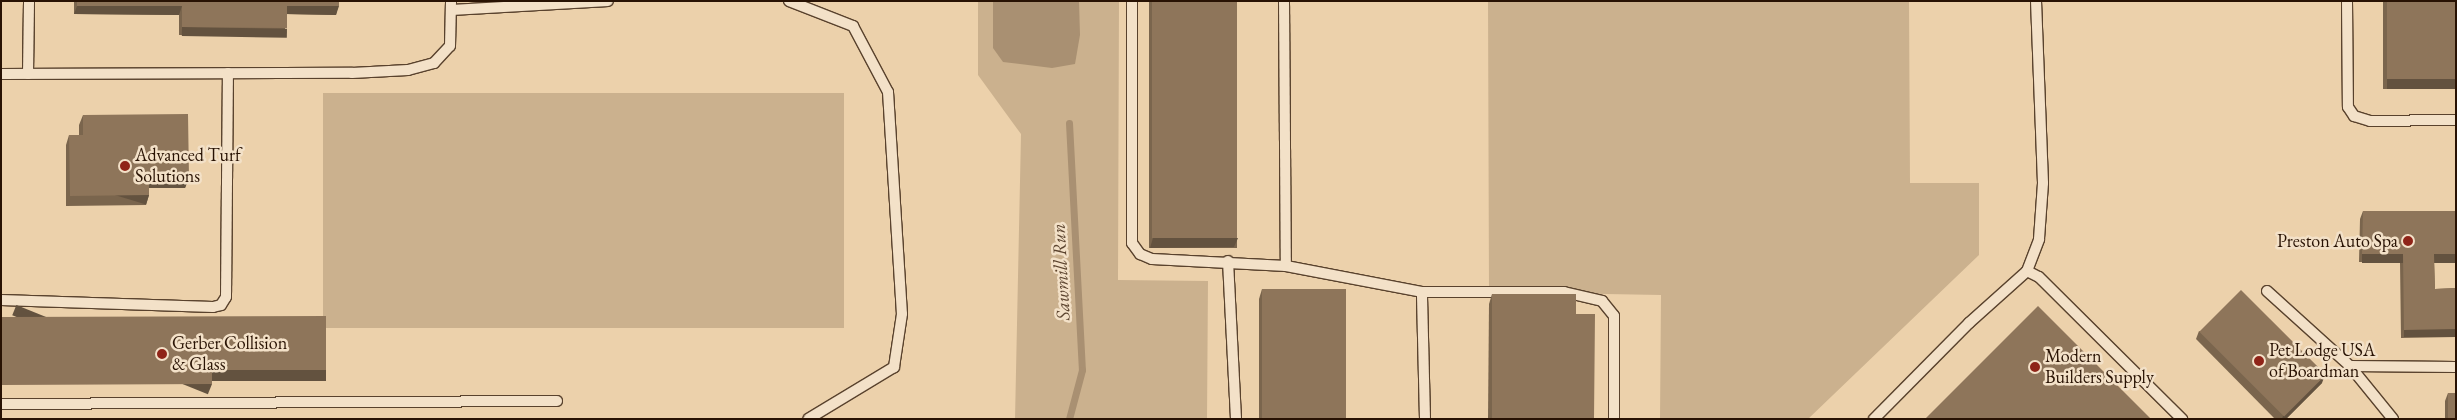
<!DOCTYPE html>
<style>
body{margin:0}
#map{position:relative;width:2457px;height:420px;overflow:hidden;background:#ecd1ab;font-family:"EB Garamond",serif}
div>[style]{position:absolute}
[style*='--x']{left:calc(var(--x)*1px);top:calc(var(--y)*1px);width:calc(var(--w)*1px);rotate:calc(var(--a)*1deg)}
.green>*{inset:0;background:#cbb18e;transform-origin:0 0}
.water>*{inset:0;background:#a99072}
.stream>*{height:7px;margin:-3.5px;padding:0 3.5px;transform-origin:3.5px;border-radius:3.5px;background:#a99072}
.roads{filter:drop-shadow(1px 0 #59422d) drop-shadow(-1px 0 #59422d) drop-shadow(0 1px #59422d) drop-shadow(0 -1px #59422d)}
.lane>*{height:10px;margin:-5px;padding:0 5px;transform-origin:5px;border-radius:5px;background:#f3e1c8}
.wall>*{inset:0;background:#7a654d;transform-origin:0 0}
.shaded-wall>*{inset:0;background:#63523f;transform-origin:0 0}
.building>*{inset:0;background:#8e755a;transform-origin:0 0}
.dots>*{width:14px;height:14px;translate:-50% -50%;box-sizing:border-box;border:2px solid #f3e1c8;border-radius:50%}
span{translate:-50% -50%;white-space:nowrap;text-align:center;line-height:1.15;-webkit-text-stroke:5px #f3e1c8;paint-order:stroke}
.poi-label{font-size:18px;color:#281203}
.left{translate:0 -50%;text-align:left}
.right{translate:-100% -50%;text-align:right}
.water-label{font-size:19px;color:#5c442f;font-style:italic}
.frame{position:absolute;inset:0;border:2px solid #281203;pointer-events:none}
</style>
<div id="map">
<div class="green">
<i style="clip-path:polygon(978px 1px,1119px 1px,1118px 280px,1208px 281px,1207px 419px,1015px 419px,1021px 134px,978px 75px)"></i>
<i style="clip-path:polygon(1488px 1px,1909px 1px,1910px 183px,1979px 183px,1979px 255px,1808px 419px,1660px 419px,1661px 295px,1489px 292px)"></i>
<i style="left:323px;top:93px;width:521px;height:235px"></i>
</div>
<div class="water">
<i style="clip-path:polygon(993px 1px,1079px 1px,1080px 35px,1075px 64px,1052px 68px,1003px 62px,993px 48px)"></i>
</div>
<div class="stream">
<i style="--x:1069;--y:123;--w:247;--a:87"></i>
<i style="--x:1082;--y:370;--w:51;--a:104.9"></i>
</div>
<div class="roads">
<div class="lane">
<i style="--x:789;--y:1;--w:69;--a:21.3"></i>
<i style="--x:853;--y:26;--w:75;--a:62.1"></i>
<i style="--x:888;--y:92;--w:222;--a:86.4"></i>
<i style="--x:902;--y:314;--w:54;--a:98.6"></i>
<i style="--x:894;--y:367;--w:100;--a:148.8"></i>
<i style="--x:1132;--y:1;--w:242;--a:90"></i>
<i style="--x:1132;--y:243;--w:14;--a:54"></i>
<i style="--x:1140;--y:254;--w:13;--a:23"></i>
<i style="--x:1152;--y:259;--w:134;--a:3"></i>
<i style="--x:1286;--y:266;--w:138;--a:10.8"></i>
<i style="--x:1284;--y:1;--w:265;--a:89.6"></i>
<i style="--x:2347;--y:1;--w:106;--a:89.5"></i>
<i style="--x:2348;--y:107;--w:11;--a:56"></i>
<i style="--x:2354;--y:116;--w:17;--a:17"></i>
<i style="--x:2370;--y:121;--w:86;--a:-0.7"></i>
<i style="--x:452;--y:10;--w:156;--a:-3.3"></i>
<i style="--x:1;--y:74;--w:351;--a:-0.2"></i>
<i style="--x:352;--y:73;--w:56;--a:-3.1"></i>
<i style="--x:408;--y:70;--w:27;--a:-15"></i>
<i style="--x:434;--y:63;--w:23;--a:-47"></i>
<i style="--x:450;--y:46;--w:45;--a:-88.7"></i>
<i style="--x:28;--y:74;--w:73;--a:-89.2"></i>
<i style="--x:1228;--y:261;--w:158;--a:87.1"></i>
<i style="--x:2027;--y:271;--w:34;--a:-69"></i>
<i style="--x:2039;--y:239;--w:56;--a:-85.9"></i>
<i style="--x:2043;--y:183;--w:182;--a:-92.2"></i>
<i style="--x:2267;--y:291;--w:112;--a:42.1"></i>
<i style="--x:1;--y:300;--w:212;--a:1.9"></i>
<i style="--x:213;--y:307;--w:8;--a:-14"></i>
<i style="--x:221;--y:305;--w:9;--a:-58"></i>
<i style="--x:226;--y:297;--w:224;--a:-89.5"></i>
<i style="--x:1;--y:404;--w:556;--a:-0.31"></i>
<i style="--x:1425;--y:419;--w:127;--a:-91.4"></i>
<i style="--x:1422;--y:292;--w:142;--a:0"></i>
<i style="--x:1564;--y:292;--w:39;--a:13"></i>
<i style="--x:1602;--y:301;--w:19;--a:51"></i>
<i style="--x:1614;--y:316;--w:103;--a:90"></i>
<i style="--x:1874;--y:419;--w:135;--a:-45.3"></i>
<i style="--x:1969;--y:323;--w:78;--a:-41.9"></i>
<i style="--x:2027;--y:271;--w:13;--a:27"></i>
<i style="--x:2039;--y:277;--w:202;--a:44.8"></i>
<i style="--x:2393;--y:419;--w:68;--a:-129.1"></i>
<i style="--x:2350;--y:366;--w:106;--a:0.5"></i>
</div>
</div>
<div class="wall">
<i style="clip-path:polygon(74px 1px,339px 1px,336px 15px,287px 14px,284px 36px,179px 35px,179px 15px,74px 14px)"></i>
<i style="left:1149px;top:1px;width:88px;height:247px"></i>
<i style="left:2383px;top:1px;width:73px;height:88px"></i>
<i style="clip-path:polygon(83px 115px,189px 178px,185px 188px,149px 188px,149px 195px,146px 205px,66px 206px,66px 145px,69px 135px,79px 135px,79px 125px)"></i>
<i style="clip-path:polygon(2363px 211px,2456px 211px,2456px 262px,2434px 262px,2435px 289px,2456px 288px,2456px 337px,2401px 338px,2400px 262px,2359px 262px,2360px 219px)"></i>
<i style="clip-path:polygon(1262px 289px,1346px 419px,1259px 419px,1259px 299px)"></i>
<i style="clip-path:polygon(1492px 294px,1576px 314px,1594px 419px,1488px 419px,1489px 304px)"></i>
<i style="clip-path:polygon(2199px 331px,2322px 383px,2286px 419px,2275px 419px,2196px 339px)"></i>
<i style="clip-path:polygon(2448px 393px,2456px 419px,2445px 419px,2445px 401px)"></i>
</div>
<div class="shaded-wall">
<i style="clip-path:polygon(77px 6px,182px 6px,179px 15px,74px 14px)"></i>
<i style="clip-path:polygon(287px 6px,339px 6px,336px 15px,284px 14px)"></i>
<i style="left:182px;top:27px;width:105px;height:9px;rotate:1deg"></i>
<i style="left:2387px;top:79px;width:69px;height:10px"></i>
<i style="clip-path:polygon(149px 178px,189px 178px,185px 188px,146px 188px)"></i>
<i style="left:149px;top:195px;width:10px;height:79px;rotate:107deg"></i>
<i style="clip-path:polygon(1153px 238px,1238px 238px,1234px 247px,1150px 248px)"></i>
<i style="left:2362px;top:254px;width:41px;height:9px"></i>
<i style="left:2434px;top:254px;width:22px;height:9px"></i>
<i style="left:2456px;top:329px;width:8px;height:52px;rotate:90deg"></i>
<i style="left:212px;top:370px;width:114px;height:11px"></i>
<i style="clip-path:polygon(2325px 375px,2322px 383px,2286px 419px,2282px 419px,2283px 416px)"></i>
<i style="left:212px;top:384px;width:11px;height:211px;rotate:112deg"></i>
</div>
<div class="building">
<i style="clip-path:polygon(77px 1px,339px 1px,339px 6px,287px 6px,287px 28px,182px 27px,182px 6px,77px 6px)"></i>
<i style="left:1152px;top:1px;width:85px;height:237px"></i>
<i style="left:2387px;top:1px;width:69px;height:78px"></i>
<i style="clip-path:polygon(188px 114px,189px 178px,149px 178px,149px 195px,70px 196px,69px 135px,83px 135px,83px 115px)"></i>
<i style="clip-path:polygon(2363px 211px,2456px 211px,2456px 254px,2434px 254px,2435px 289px,2456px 288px,2456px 329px,2404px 330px,2403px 254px,2362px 254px)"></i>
<i style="left:1262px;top:289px;width:84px;height:130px"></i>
<i style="left:2241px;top:290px;width:120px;height:59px;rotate:45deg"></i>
<i style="clip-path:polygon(1492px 294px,1576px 294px,1576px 314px,1595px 314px,1594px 419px,1492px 419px)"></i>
<i style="clip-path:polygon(2038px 306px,2151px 419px,1925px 419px)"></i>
<i style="clip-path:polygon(326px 316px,326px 370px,212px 370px,212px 384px,1px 385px,1px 317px)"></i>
<i style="left:2448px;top:393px;width:8px;height:26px"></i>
</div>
<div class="dots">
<i style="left:125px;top:166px;background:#8f2418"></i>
<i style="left:2408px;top:241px;background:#8f2418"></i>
<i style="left:162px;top:354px;background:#8f2418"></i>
<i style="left:2259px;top:361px;background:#8f2418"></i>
<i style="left:2035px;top:367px;background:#8f2418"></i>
</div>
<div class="poi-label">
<span class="left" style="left:135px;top:166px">Advanced Turf<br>Solutions</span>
<span class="right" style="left:2398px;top:241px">Preston Auto Spa</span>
<span class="left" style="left:172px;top:354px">Gerber Collision<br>&amp; Glass</span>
<span class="left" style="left:2269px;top:361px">Pet Lodge USA<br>of Boardman</span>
<span class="left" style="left:2045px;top:367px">Modern<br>Builders Supply</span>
</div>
<div class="water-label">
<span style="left:1061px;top:272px;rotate:-93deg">Sawmill Run</span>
</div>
<div class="frame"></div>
</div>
